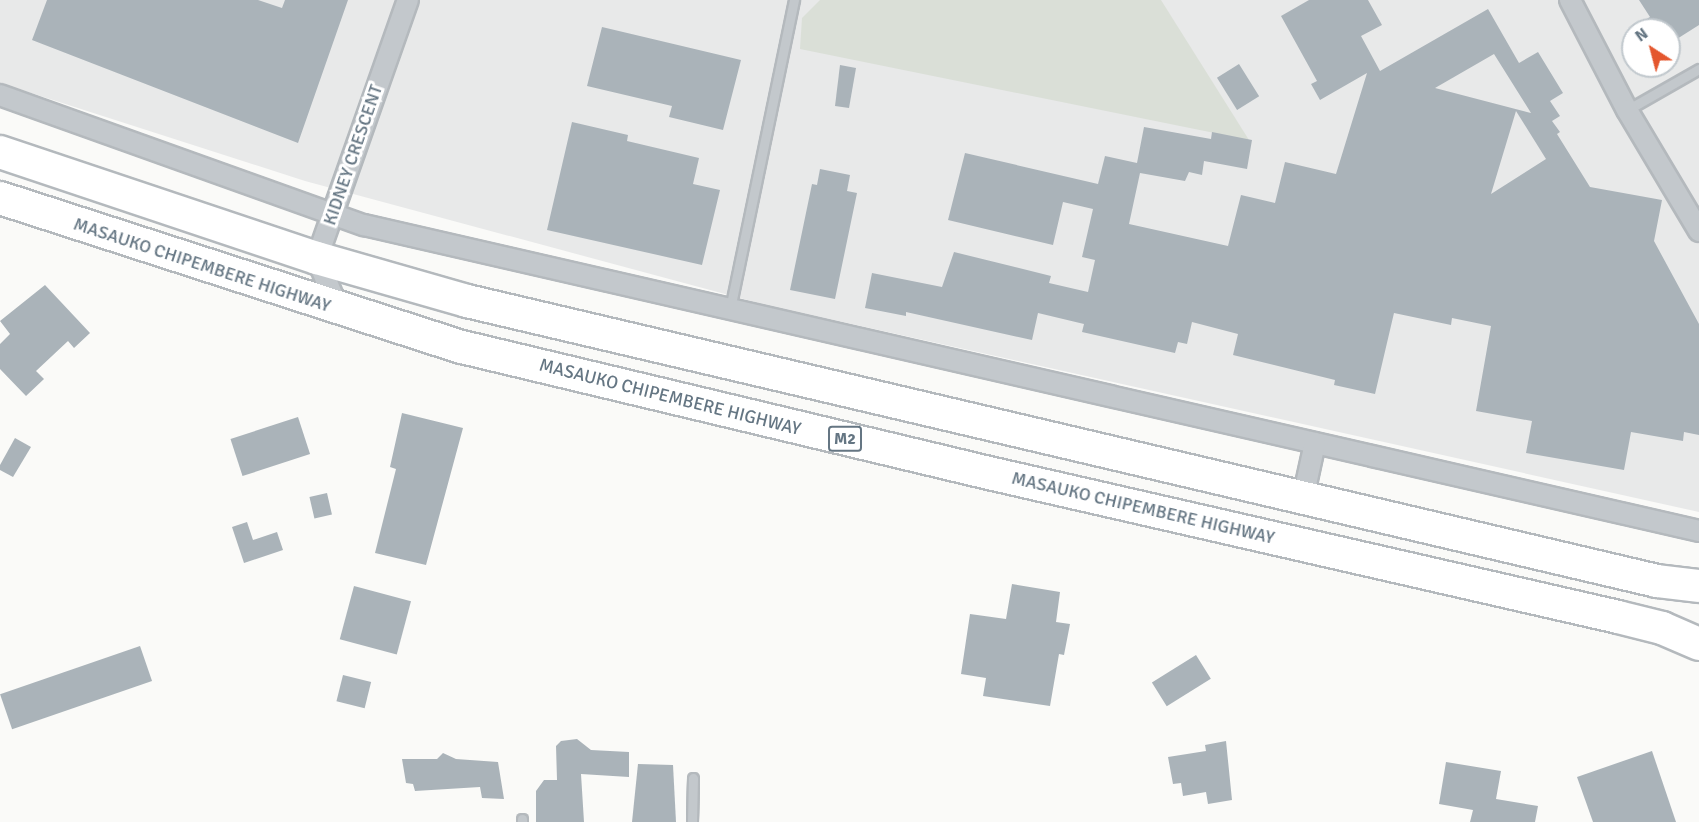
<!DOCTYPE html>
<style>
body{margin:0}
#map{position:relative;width:1699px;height:822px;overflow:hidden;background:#fafaf8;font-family:Signika,sans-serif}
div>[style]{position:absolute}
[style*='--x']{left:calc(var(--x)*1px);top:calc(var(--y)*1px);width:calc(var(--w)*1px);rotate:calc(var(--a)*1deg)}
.built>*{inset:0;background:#e8e9e9}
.green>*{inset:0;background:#dadfd7}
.building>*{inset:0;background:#aab3b9;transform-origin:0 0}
.roads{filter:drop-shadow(2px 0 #b4b9bd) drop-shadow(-2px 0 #b4b9bd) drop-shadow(0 2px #b4b9bd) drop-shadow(0 -2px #b4b9bd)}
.service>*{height:9px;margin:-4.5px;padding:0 4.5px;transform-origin:4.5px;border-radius:4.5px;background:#c3c8cc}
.minor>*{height:20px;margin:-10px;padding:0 10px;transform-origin:10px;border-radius:10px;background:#c3c8cc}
.trunk>*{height:32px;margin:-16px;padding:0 16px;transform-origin:16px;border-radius:16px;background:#fff}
span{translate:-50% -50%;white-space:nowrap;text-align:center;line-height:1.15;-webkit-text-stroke:6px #fff;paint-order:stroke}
.shield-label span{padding:2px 4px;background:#fff;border:2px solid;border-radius:4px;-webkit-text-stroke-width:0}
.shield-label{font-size:16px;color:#657683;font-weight:700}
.street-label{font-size:18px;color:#657683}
.north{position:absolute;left:1621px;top:18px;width:60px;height:60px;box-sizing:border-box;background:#fff;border:2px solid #c1c8cd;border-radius:50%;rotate:324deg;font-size:16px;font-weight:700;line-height:24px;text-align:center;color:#657683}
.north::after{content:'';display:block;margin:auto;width:21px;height:27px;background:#e4572e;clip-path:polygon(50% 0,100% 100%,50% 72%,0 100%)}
</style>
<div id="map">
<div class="built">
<i style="clip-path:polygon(evenodd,0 0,1699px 0,1699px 512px,766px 305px,305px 181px,0 83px,0 0,1633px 30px,1669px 30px,1669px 66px,1633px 66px,1633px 30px)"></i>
</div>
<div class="green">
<i style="clip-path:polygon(820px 0,1161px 0,1249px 140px,800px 49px,802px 18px)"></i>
</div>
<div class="building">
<i style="clip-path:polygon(47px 0,258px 0,282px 8px,285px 0,348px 0,298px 143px,32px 40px)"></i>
<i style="clip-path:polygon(evenodd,1309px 0,1368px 0,1382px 25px,1361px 36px,1380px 71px,1488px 9px,1519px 63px,1538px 52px,1563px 93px,1550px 101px,1560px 116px,1552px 121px,1560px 132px,1557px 134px,1590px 187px,1662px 200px,1654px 241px,1699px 324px,1699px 435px,1684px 432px,1683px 441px,1631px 432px,1624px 470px,1526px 453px,1532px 421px,1476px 411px,1491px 326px,1452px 318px,1451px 325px,1394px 313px,1375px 394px,1334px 385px,1335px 380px,1233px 355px,1238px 334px,1192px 322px,1187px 344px,1178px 342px,1175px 353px,1082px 332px,1084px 324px,1038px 313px,1032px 340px,906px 312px,906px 316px,865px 308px,872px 273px,942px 287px,954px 252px,1051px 276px,1049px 283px,1088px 292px,1095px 260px,1082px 257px,1093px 209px,1063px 202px,1053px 245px,948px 220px,965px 153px,1098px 184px,1105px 156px,1137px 163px,1144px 127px,1211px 139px,1212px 132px,1252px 140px,1247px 169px,1204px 161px,1202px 175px,1189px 172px,1185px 181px,1140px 173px,1129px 224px,1228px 246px,1241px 195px,1275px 203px,1285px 162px,1336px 174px,1367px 73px,1320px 100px,1311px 84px,1317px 81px,1281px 16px,1309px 0,1494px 54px,1531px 113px,1435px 88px,1494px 54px,1309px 0,1516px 111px,1546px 159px,1491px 194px,1516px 111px)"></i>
<i style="clip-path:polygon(1639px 0,1699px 0,1699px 25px,1669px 44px,1669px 30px,1629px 30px,1650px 17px)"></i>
<i style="clip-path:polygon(602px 27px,741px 60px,723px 130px,669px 117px,672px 106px,587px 86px)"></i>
<i style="left:1239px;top:64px;width:38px;height:26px;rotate:58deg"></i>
<i style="clip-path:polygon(840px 65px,856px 68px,849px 108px,835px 106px)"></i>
<i style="clip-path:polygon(572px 122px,628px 135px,627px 141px,699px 158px,693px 184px,720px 190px,702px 265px,547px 230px)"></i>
<i style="clip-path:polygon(820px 169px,850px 175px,847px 191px,857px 193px,835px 299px,790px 290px,812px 184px,817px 185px)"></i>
<i style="clip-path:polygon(45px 285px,90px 333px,74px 348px,68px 341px,36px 371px,44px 379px,26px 396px,0 369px,0 344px,10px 334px,0 321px)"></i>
<i style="clip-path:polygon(402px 413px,463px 428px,426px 565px,375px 553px,396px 469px,390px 467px)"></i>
<i style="left:298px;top:417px;width:39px;height:71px;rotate:72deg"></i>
<i style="clip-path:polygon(15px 438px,31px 447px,13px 477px,0 470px,0 465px)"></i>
<i style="left:327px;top:493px;width:22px;height:18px;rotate:77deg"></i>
<i style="clip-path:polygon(247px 522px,253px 540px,277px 532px,283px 550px,244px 563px,232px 527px)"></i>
<i style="clip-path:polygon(1012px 584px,1060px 592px,1056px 622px,1070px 624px,1064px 655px,1059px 654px,1050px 706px,983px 696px,986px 678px,961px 674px,970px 614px,1006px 619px)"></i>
<i style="left:354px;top:586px;width:59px;height:55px;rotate:15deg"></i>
<i style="left:140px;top:646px;width:37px;height:148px;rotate:71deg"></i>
<i style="left:1196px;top:655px;width:28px;height:52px;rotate:58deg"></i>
<i style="left:343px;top:675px;width:29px;height:27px;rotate:14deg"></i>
<i style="clip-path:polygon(577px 739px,591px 750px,629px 752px,629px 777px,581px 774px,584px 822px,536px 822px,536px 791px,544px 780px,557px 780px,556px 746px,561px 741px)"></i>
<i style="clip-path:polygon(1226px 741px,1232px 800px,1208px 804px,1206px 792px,1183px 796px,1181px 783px,1173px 784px,1168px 757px,1206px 751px,1205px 745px)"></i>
<i style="clip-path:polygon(1652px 751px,1676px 822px,1593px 822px,1577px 777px)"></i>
<i style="clip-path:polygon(443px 753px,456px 759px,498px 762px,504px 799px,482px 798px,480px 787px,415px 791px,413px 784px,406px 783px,402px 759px,437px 759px)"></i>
<i style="clip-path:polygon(1446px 762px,1501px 771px,1496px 799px,1538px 806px,1535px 822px,1470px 822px,1473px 810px,1439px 804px)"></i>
<i style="clip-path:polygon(638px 764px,673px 765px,676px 822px,632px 822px)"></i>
</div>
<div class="roads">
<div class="service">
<i style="--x:1627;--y:110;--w:83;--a:-29.7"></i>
<i style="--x:730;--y:309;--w:316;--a:-78.3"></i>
<i style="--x:522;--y:819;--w:3;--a:90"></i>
<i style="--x:692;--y:822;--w:44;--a:-88.7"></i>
</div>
<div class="minor">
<i style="--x:1570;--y:0;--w:124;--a:62.6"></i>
<i style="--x:1627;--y:110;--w:141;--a:59.2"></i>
<i style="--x:0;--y:95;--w:387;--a:19.7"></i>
<i style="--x:364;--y:225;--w:1370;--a:12.91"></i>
<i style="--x:338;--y:309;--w:55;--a:-112.4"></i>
<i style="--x:317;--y:258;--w:274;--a:-70.6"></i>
<i style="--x:1303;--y:498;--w:56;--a:-77.7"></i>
</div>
<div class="trunk">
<i style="--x:0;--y:152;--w:334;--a:18.5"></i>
<i style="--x:317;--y:258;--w:156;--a:16"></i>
<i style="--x:467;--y:301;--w:1222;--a:13.24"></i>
<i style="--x:1657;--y:581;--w:42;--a:6.8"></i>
<i style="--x:0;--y:198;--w:485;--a:17.9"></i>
<i style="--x:462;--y:347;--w:542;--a:13.45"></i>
<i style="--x:989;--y:473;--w:645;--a:12.89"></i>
<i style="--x:1618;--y:617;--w:45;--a:14"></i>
<i style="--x:1662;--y:628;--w:40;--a:23.4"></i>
</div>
</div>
<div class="shield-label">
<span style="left:845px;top:439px">M2</span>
</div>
<div class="street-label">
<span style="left:353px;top:155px;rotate:-71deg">KIDNEY CRESCENT</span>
<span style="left:202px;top:265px;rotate:18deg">MASAUKO CHIPEMBERE HIGHWAY</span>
<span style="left:670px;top:397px;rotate:14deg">MASAUKO CHIPEMBERE HIGHWAY</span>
<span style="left:1143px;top:508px;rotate:13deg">MASAUKO CHIPEMBERE HIGHWAY</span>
</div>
<div class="north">N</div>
</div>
